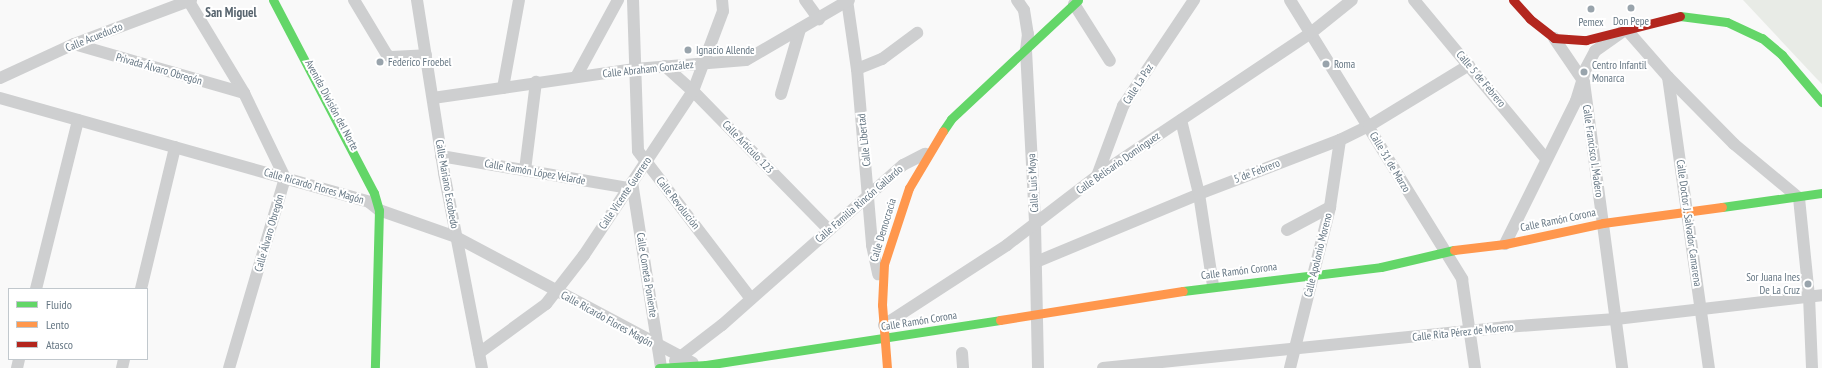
<!DOCTYPE html>
<meta charset="utf-8">
<style>
body{margin:0}
#map{position:relative;width:1822px;height:368px;overflow:hidden;background:#f9f9f9;font-family:"PT Sans Narrow",sans-serif}
div>[style]{position:absolute}
[style*='--x']{left:calc(var(--x)*1px);top:calc(var(--y)*1px);width:calc(var(--w)*1px);rotate:calc(var(--a)*1deg)}
.green>*{inset:0;background:#e8ebe6}
.street>*{height:12px;margin:-6px;padding:0 6px;transform-origin:6px;border-radius:6px;background:#cecfd0}
.fast>*{height:9px;margin:-4.5px;padding:0 4.5px;transform-origin:4.5px;border-radius:4.5px;background:#63d668}
.slow>*{height:9px;margin:-4.5px;padding:0 4.5px;transform-origin:4.5px;border-radius:4.5px;background:#ff974d}
.jam>*{height:9px;margin:-4.5px;padding:0 4.5px;transform-origin:4.5px;border-radius:4.5px;background:#b3261e}
.dots>*{width:11px;height:11px;translate:-50% -50%;box-sizing:border-box;border:2px solid #fff;border-radius:50%}
span{translate:-50% -50%;white-space:nowrap;text-align:center;line-height:1.15;-webkit-text-stroke:4px #fff;paint-order:stroke}
.poi-label{font-size:11px;color:#657683}
.left{translate:0 -50%;text-align:left}
.right{translate:-100% -50%;text-align:right}
.street-label{font-size:11px;color:#657683}
.quarter-label{font-size:13px;color:#57646e;font-weight:700}
.legend{position:absolute;left:8px;top:288px;width:140px;height:72px;box-sizing:border-box;background:#fff;border:1px solid #c1c8cd;margin:0;padding:5px 7px;list-style:none;font-size:12px;color:#657683}
.legend li{display:flex;align-items:center;gap:8px;height:20px}
.legend b{width:20px;border:1px solid #c1c8cd}
</style>
<div id="map">
<div class="green">
<i style="clip-path:polygon(1743px 0,1822px 0,1822px 84px,1816px 78px)"></i>
</div>
<div class="street">
<i style="--x:188;--y:0;--w:109;--a:58.9"></i>
<i style="--x:244;--y:93;--w:94;--a:64.2"></i>
<i style="--x:285;--y:178;--w:198;--a:106.4"></i>
<i style="--x:354;--y:0;--w:64;--a:59"></i>
<i style="--x:387;--y:55;--w:4;--a:27"></i>
<i style="--x:391;--y:57;--w:35;--a:-3"></i>
<i style="--x:417;--y:0;--w:175;--a:81.1"></i>
<i style="--x:444;--y:173;--w:199;--a:79"></i>
<i style="--x:633;--y:0;--w:151;--a:88.1"></i>
<i style="--x:638;--y:151;--w:186;--a:52.6"></i>
<i style="--x:805;--y:0;--w:24;--a:54"></i>
<i style="--x:847;--y:0;--w:70;--a:81.8"></i>
<i style="--x:857;--y:69;--w:177;--a:85.1"></i>
<i style="--x:872;--y:245;--w:30;--a:78"></i>
<i style="--x:1017;--y:0;--w:12;--a:55"></i>
<i style="--x:1024;--y:10;--w:24;--a:81"></i>
<i style="--x:1028;--y:34;--w:16;--a:97"></i>
<i style="--x:1026;--y:50;--w:174;--a:87"></i>
<i style="--x:1035;--y:224;--w:144;--a:88.8"></i>
<i style="--x:1290;--y:0;--w:328;--a:58.3"></i>
<i style="--x:1462;--y:279;--w:90;--a:81.7"></i>
<i style="--x:1414;--y:0;--w:207;--a:50.3"></i>
<i style="--x:1074;--y:4;--w:67;--a:57.7"></i>
<i style="--x:1554;--y:38;--w:53;--a:55.7"></i>
<i style="--x:1584;--y:82;--w:289;--a:82.4"></i>
<i style="--x:74;--y:44;--w:177;--a:16.1"></i>
<i style="--x:665;--y:66;--w:38;--a:42"></i>
<i style="--x:693;--y:91;--w:194;--a:45.6"></i>
<i style="--x:857;--y:69;--w:27;--a:-22"></i>
<i style="--x:882;--y:59;--w:44;--a:-36.6"></i>
<i style="--x:576;--y:77;--w:88;--a:-61.4"></i>
<i style="--x:1668;--y:77;--w:294;--a:82"></i>
<i style="--x:0;--y:78;--w:81;--a:-24.7"></i>
<i style="--x:74;--y:44;--w:125;--a:-20.6"></i>
<i style="--x:503;--y:88;--w:89;--a:-79.7"></i>
<i style="--x:781;--y:94;--w:68;--a:-73.7"></i>
<i style="--x:0;--y:98;--w:383;--a:15.7"></i>
<i style="--x:369;--y:202;--w:13;--a:39"></i>
<i style="--x:379;--y:210;--w:82;--a:19.3"></i>
<i style="--x:456;--y:237;--w:268;--a:28"></i>
<i style="--x:433;--y:98;--w:204;--a:-8.2"></i>
<i style="--x:635;--y:69;--w:111;--a:-4.6"></i>
<i style="--x:746;--y:60;--w:119;--a:-30.2"></i>
<i style="--x:1181;--y:120;--w:76;--a:76.3"></i>
<i style="--x:1199;--y:194;--w:93;--a:81.3"></i>
<i style="--x:441;--y:156;--w:191;--a:9.7"></i>
<i style="--x:525;--y:170;--w:89;--a:-82.9"></i>
<i style="--x:1097;--y:176;--w:75;--a:-69.6"></i>
<i style="--x:1123;--y:106;--w:128;--a:-56.2"></i>
<i style="--x:632;--y:182;--w:188;--a:81.1"></i>
<i style="--x:1287;--y:230;--w:49;--a:-28.1"></i>
<i style="--x:1505;--y:244;--w:160;--a:-63.6"></i>
<i style="--x:1576;--y:101;--w:34;--a:-73"></i>
<i style="--x:1586;--y:68;--w:19;--a:-62"></i>
<i style="--x:1595;--y:51;--w:38;--a:-35"></i>
<i style="--x:1626;--y:29;--w:64;--a:48.8"></i>
<i style="--x:1668;--y:77;--w:94;--a:45.4"></i>
<i style="--x:1734;--y:144;--w:85;--a:39.7"></i>
<i style="--x:1799;--y:198;--w:99;--a:84.2"></i>
<i style="--x:1809;--y:296;--w:72;--a:87.6"></i>
<i style="--x:1036;--y:262;--w:177;--a:-22.6"></i>
<i style="--x:1199;--y:194;--w:151;--a:-21"></i>
<i style="--x:1340;--y:140;--w:32;--a:-26"></i>
<i style="--x:1369;--y:126;--w:117;--a:-31.4"></i>
<i style="--x:36;--y:289;--w:174;--a:-76"></i>
<i style="--x:141;--y:289;--w:146;--a:-76.5"></i>
<i style="--x:884;--y:325;--w:147;--a:-33"></i>
<i style="--x:1007;--y:245;--w:113;--a:-37.5"></i>
<i style="--x:1097;--y:176;--w:259;--a:-33.8"></i>
<i style="--x:1312;--y:32;--w:51;--a:-38.7"></i>
<i style="--x:479;--y:353;--w:83;--a:-36.2"></i>
<i style="--x:546;--y:304;--w:62;--a:-52.2"></i>
<i style="--x:584;--y:255;--w:197;--a:-56.4"></i>
<i style="--x:693;--y:91;--w:85;--a:-69.4"></i>
<i style="--x:723;--y:11;--w:11;--a:-95"></i>
<i style="--x:962;--y:353;--w:15;--a:86"></i>
<i style="--x:675;--y:361;--w:59;--a:-37.5"></i>
<i style="--x:722;--y:325;--w:242;--a:-41.5"></i>
<i style="--x:903;--y:165;--w:25;--a:-27"></i>
<i style="--x:17;--y:368;--w:9;--a:-77"></i>
<i style="--x:122;--y:368;--w:9;--a:-77"></i>
<i style="--x:1103;--y:368;--w:404;--a:-5.8"></i>
<i style="--x:1505;--y:327;--w:111;--a:-4.1"></i>
<i style="--x:1616;--y:319;--w:207;--a:-6.6"></i>
<i style="--x:1290;--y:368;--w:166;--a:-76"></i>
<i style="--x:1330;--y:207;--w:68;--a:-81.5"></i>
</div>
<div class="fast">
<i style="--x:273;--y:0;--w:218;--a:62.4"></i>
<i style="--x:374;--y:193;--w:18;--a:74"></i>
<i style="--x:379;--y:210;--w:158;--a:91.5"></i>
<i style="--x:1680;--y:16;--w:47;--a:7.3"></i>
<i style="--x:1727;--y:22;--w:38;--a:25"></i>
<i style="--x:1762;--y:38;--w:26;--a:40"></i>
<i style="--x:1782;--y:55;--w:62;--a:49.6"></i>
<i style="--x:943;--y:131;--w:14;--a:-56"></i>
<i style="--x:951;--y:119;--w:174;--a:-43.1"></i>
<i style="--x:1722;--y:207;--w:101;--a:-8"></i>
<i style="--x:1183;--y:291;--w:199;--a:-6.9"></i>
<i style="--x:1381;--y:267;--w:75;--a:-13.1"></i>
<i style="--x:659;--y:368;--w:47;--a:-3.7"></i>
<i style="--x:706;--y:365;--w:297;--a:-8.7"></i>
</div>
<div class="slow">
<i style="--x:1454;--y:250;--w:51;--a:-6.7"></i>
<i style="--x:1505;--y:244;--w:100;--a:-12.1"></i>
<i style="--x:1603;--y:223;--w:120;--a:-7.7"></i>
<i style="--x:1000;--y:320;--w:185;--a:-9"></i>
<i style="--x:887;--y:368;--w:63;--a:-94.5"></i>
<i style="--x:882;--y:305;--w:41;--a:-87.2"></i>
<i style="--x:884;--y:264;--w:80;--a:-71.8"></i>
<i style="--x:909;--y:188;--w:66;--a:-59.2"></i>
</div>
<div class="jam">
<i style="--x:1513;--y:0;--w:25;--a:48"></i>
<i style="--x:1530;--y:19;--w:31;--a:38"></i>
<i style="--x:1554;--y:38;--w:32;--a:4"></i>
<i style="--x:1586;--y:40;--w:97;--a:-14.3"></i>
</div>
<div class="dots">
<i style="left:1631px;top:8px;background:#99a4ac"></i>
<i style="left:1591px;top:9px;background:#99a4ac"></i>
<i style="left:688px;top:50px;background:#99a4ac"></i>
<i style="left:380px;top:62px;background:#99a4ac"></i>
<i style="left:1326px;top:64px;background:#99a4ac"></i>
<i style="left:1584px;top:72px;background:#99a4ac"></i>
<i style="left:1808px;top:284px;background:#99a4ac"></i>
</div>
<div class="poi-label">
<span style="left:1631px;top:21px">Don Pepe</span>
<span style="left:1591px;top:22px">Pemex</span>
<span class="left" style="left:696px;top:50px">Ignacio Allende</span>
<span class="left" style="left:388px;top:62px">Federico Froebel</span>
<span class="left" style="left:1334px;top:64px">Roma</span>
<span class="left" style="left:1592px;top:72px">Centro Infantil<br>Monarca</span>
<span class="right" style="left:1800px;top:284px">Sor Juana Ines<br>De La Cruz</span>
</div>
<div class="street-label">
<span style="left:94px;top:37px;rotate:-22deg">Calle Acueducto</span>
<span style="left:159px;top:69px;rotate:16deg">Privada Álvaro Obregón</span>
<span style="left:648px;top:69px;rotate:-6deg">Calle Abraham González</span>
<span style="left:1481px;top:79px;rotate:50deg">Calle 5 de Febrero</span>
<span style="left:1138px;top:84px;rotate:-57deg">Calle La Paz</span>
<span style="left:332px;top:105px;rotate:62deg">Avenida División del Norte</span>
<span style="left:864px;top:140px;rotate:-96deg">Calle Libertad</span>
<span style="left:748px;top:147px;rotate:46deg">Calle Artículo 123</span>
<span style="left:1593px;top:151px;rotate:82deg">Calle Francisco I. Madero</span>
<span style="left:1390px;top:162px;rotate:59deg">Calle 31 de Marzo</span>
<span style="left:1118px;top:163px;rotate:-35deg">Calle Belisario Domínguez</span>
<span style="left:1257px;top:171px;rotate:-21deg">5 de Febrero</span>
<span style="left:535px;top:172px;rotate:10deg">Calle Ramón López Velarde</span>
<span style="left:1033px;top:183px;rotate:-93deg">Calle Luis Moya</span>
<span style="left:447px;top:184px;rotate:80deg">Calle Mariano Escobedo</span>
<span style="left:314px;top:186px;rotate:16deg">Calle Ricardo Flores Magón</span>
<span style="left:625px;top:193px;rotate:-56deg">Calle Vicente Guerrero</span>
<span style="left:678px;top:203px;rotate:52deg">Calle Revolución</span>
<span style="left:859px;top:204px;rotate:-41deg">Calle Familia Rincón Gallardo</span>
<span style="left:1558px;top:220px;rotate:-12deg">Calle Ramón Corona</span>
<span style="left:1689px;top:223px;rotate:82deg">Calle Doctor J. Salvador Camarena</span>
<span style="left:883px;top:230px;rotate:-73deg">Calle Democracia</span>
<span style="left:269px;top:233px;rotate:-74deg">Calle Álvaro Obregón</span>
<span style="left:1318px;top:255px;rotate:-76deg">Calle Apolonio Moreno</span>
<span style="left:1239px;top:271px;rotate:-7deg">Calle Ramón Corona</span>
<span style="left:647px;top:275px;rotate:81deg">Calle Cometa Poniente</span>
<span style="left:607px;top:319px;rotate:29deg">Calle Ricardo Flores Magón</span>
<span style="left:919px;top:321px;rotate:-9deg">Calle Ramón Corona</span>
<span style="left:1463px;top:332px;rotate:-6deg">Calle Rita Pérez de Moreno</span>
</div>
<div class="quarter-label">
<span style="left:231px;top:13px">San Miguel</span>
</div>
<ul class="legend">
<li><b style="height:5px;background:#63d668"></b>Fluido</li>
<li><b style="height:5px;background:#ff974d"></b>Lento</li>
<li><b style="height:5px;background:#b3261e"></b>Atasco</li>
</ul>
</div>
